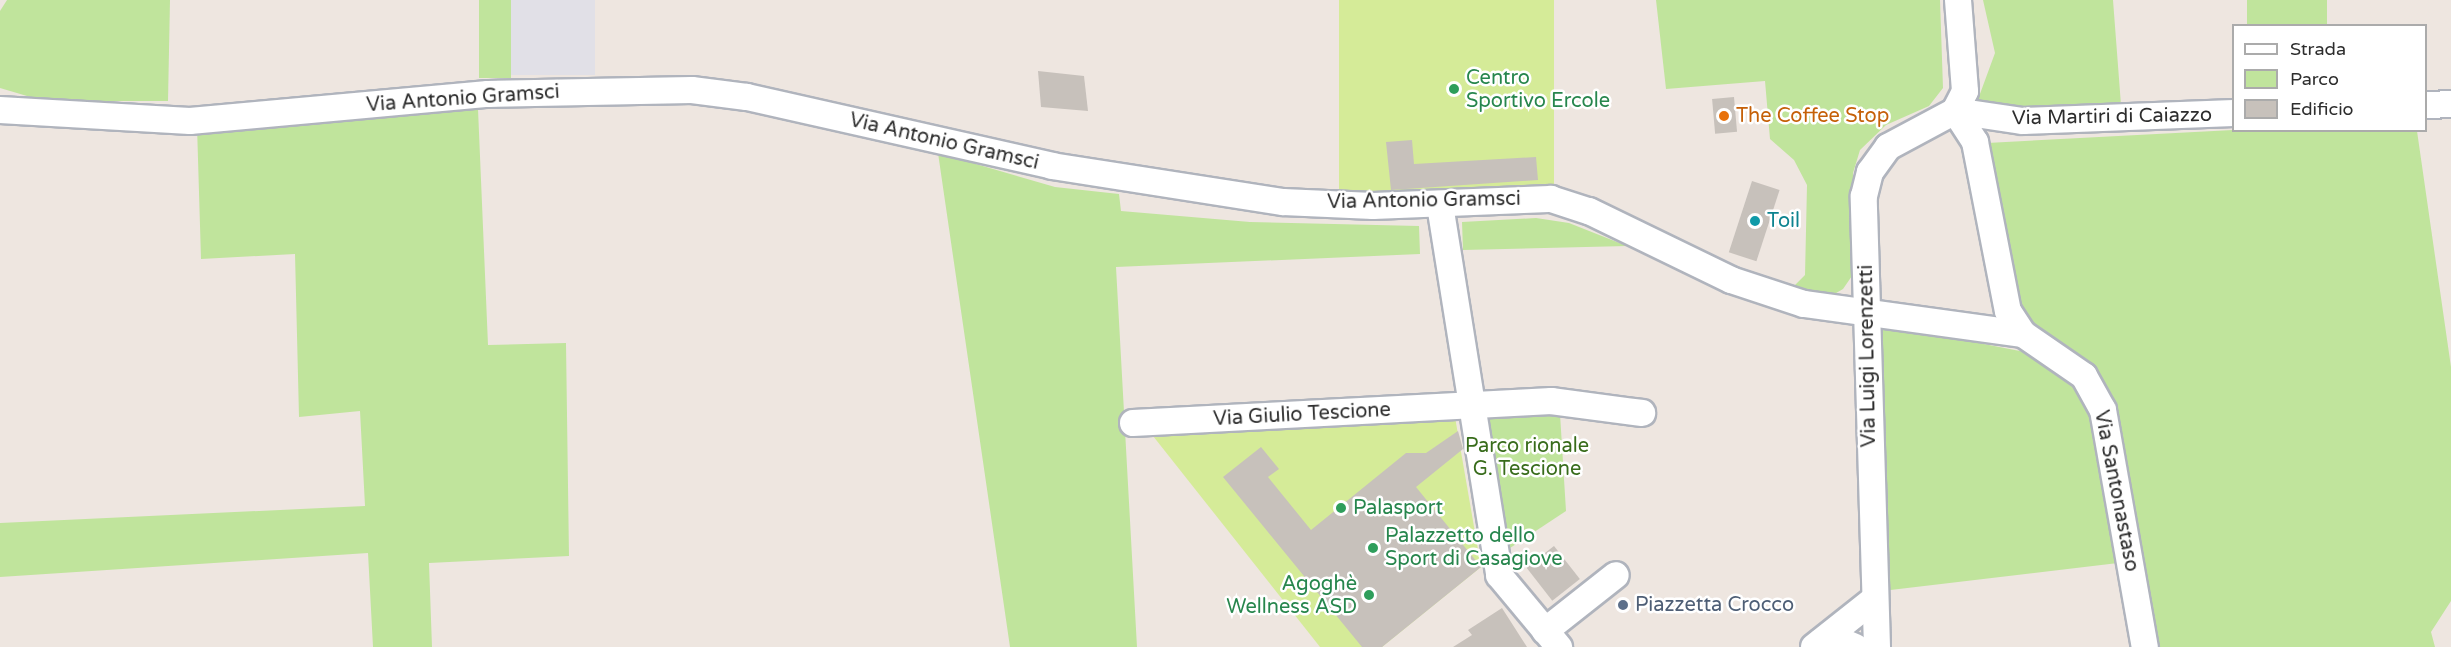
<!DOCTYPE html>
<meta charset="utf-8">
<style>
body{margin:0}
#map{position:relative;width:2451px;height:647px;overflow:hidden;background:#eee6e0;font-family:"Varela Round",sans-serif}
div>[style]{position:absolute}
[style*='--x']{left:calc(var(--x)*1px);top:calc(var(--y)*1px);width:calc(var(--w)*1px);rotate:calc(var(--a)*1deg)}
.industrial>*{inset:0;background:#e1e0e7;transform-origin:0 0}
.green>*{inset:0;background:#c0e49c;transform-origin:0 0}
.pitch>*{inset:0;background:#d5eb98;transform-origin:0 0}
.building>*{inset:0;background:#c7c1bb;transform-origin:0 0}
.roads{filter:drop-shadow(2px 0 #b0b4bd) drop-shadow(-2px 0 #b0b4bd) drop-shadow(0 2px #b0b4bd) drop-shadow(0 -2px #b0b4bd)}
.minor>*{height:26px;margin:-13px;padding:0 13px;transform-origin:13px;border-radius:13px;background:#fff}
.dots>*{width:16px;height:16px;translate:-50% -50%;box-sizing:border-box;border:3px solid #fff;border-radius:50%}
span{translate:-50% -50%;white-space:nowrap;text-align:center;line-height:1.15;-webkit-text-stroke:5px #fff;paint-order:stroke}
.leisure-label{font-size:20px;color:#27864d}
.left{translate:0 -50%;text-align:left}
.right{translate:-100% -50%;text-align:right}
.street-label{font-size:20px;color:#2d2d2d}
.food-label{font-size:20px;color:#c56008}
.culture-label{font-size:20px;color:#0d838f}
.park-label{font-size:20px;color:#386c1b}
.service-label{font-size:20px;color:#4e5e75}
.legend{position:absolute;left:2232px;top:24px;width:195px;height:108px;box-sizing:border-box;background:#fff;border:2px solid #ababab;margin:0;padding:8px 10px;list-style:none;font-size:18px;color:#2d2d2d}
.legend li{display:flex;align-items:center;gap:12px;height:30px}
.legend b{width:30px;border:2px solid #ababab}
</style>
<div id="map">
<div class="industrial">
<i style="left:511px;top:0;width:84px;height:75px"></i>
</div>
<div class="green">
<i style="clip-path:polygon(7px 0,170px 0,168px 101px,44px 101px,0 88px,0 11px)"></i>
<i style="left:479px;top:0;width:32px;height:78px"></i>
<i style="clip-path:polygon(1656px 0,1940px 0,1943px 88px,1929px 106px,1886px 125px,1860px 150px,1853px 173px,1854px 273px,1843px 289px,1831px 296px,1793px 287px,1805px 275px,1807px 185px,1794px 160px,1770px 139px,1765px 81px,1666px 89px)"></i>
<i style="clip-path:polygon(1983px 0,2113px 0,2121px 105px,2009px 110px,1977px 102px,1995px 53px)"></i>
<i style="left:2247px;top:0;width:80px;height:25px"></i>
<i style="clip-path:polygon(478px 109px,488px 345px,566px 343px,569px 556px,429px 563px,432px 647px,373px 647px,368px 553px,0 577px,0 523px,365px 506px,360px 411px,299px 417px,295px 254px,201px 259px,197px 126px,287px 125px)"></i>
<i style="clip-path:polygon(2233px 130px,2417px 131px,2451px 367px,2451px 601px,2431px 632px,2435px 647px,2152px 647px,2115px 406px,2097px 372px,2026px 319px,2003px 252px,1987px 143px)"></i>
<i style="clip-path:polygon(938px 153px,1055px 187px,1119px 194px,1121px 211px,1250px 222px,1419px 226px,1420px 254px,1116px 267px,1137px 647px,1010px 647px)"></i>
<i style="clip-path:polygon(1536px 218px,1569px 223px,1627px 246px,1463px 250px,1462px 222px)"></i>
<i style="clip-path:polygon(1876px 323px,2025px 352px,2082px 390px,2093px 411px,2118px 563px,1882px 591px)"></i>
<i style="clip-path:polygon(1560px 414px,1566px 511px,1507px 550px,1484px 418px)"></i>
</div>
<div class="pitch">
<i style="left:1339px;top:0;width:215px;height:193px"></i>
<i style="clip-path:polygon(1455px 417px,1481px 567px,1382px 647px,1320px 647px,1153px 436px)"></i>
</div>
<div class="building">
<i style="clip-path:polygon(1038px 71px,1084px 76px,1088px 111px,1041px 107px)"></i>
<i style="left:1734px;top:97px;width:35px;height:22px;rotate:85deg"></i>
<i style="clip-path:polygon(1412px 140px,1414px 164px,1536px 157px,1538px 180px,1391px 190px,1386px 142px)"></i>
<i style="left:1752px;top:181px;width:29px;height:75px;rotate:18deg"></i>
<i style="clip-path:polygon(1458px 431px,1463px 449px,1416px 487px,1481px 567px,1382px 647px,1362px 647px,1223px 477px,1261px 447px,1279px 469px,1268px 477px,1311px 530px,1406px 453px,1426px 453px)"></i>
<i style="left:1554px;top:546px;width:42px;height:35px;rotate:52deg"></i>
<i style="clip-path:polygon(1502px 608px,1527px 647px,1453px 647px,1472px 635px,1468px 630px)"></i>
</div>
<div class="roads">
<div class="minor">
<i style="--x:2426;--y:105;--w:25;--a:-2"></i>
<i style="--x:0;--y:110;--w:190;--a:3.3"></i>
<i style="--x:190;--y:121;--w:299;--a:-5.2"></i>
<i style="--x:488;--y:94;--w:204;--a:-1.1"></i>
<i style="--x:692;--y:90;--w:55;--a:7.3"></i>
<i style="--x:747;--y:97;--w:313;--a:12.7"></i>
<i style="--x:1052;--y:166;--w:234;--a:8.9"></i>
<i style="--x:1283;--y:202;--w:90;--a:2.5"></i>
<i style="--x:1373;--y:206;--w:178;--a:-2.3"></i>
<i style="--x:1551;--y:199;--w:40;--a:18"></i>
<i style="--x:1589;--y:211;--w:158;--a:25.9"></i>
<i style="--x:1731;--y:280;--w:77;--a:18.2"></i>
<i style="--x:1804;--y:304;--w:221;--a:7.8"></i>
<i style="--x:1955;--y:111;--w:37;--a:57"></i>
<i style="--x:1975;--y:142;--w:172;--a:79"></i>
<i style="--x:2008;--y:311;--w:27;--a:57"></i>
<i style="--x:2023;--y:334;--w:74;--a:34.5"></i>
<i style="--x:2084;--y:376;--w:39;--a:61"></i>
<i style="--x:2103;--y:410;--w:241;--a:80"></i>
<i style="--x:1955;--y:111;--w:69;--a:8.4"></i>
<i style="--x:2023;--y:121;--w:211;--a:-2.2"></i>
<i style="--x:1440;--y:205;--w:375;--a:80.9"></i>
<i style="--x:1499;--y:575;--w:94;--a:50.2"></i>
<i style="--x:1133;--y:423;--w:419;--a:-3"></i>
<i style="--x:1551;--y:401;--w:92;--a:7.5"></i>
<i style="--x:1545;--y:631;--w:90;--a:-38.3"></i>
<i style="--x:1821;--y:642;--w:14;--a:-17"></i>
<i style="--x:1834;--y:638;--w:23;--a:23"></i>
<i style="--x:1814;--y:647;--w:75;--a:-38.5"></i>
<i style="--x:1877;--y:647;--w:451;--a:-91.7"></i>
<i style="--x:1864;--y:196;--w:25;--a:-76"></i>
<i style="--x:1870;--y:172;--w:31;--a:-54"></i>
<i style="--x:1888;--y:147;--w:76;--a:-28.2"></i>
<i style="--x:1955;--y:111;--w:22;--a:-63"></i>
<i style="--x:1965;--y:91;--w:91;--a:-94.4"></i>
</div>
</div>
<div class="dots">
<i style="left:1454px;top:89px;background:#2e9e5b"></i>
<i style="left:1724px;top:116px;background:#e8710a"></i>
<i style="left:1755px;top:221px;background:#0f9aa8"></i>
<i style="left:1341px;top:508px;background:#2e9e5b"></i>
<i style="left:1373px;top:548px;background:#2e9e5b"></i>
<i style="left:1369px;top:595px;background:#2e9e5b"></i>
<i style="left:1623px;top:605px;background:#5c6f8a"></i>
</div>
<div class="leisure-label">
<span class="left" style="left:1466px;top:90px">Centro<br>Sportivo Ercole</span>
<span class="left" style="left:1353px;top:508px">Palasport</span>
<span class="left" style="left:1385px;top:548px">Palazzetto dello<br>Sport di Casagiove</span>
<span class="right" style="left:1357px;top:596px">Agoghè<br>Wellness ASD</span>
</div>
<div class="street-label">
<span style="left:463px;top:99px;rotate:-4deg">Via Antonio Gramsci</span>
<span style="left:2112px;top:117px;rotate:-1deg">Via Martiri di Caiazzo</span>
<span style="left:944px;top:142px;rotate:13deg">Via Antonio Gramsci</span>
<span style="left:1424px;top:201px;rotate:-1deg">Via Antonio Gramsci</span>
<span style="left:1868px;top:356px;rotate:-91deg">Via Luigi Lorenzetti</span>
<span style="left:1302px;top:415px;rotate:-3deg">Via Giulio Tescione</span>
<span style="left:2116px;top:491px;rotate:79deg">Via Santonastaso</span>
</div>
<div class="food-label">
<span class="left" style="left:1736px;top:116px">The Coffee Stop</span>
</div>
<div class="culture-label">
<span class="left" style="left:1767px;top:221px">Toil</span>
</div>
<div class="park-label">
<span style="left:1527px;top:458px">Parco rionale<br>G. Tescione</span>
</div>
<div class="service-label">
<span class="left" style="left:1635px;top:605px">Piazzetta Crocco</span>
</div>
<ul class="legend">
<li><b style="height:8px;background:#fff"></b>Strada</li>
<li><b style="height:16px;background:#c0e49c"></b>Parco</li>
<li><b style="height:16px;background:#c7c1bb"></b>Edificio</li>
</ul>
</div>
